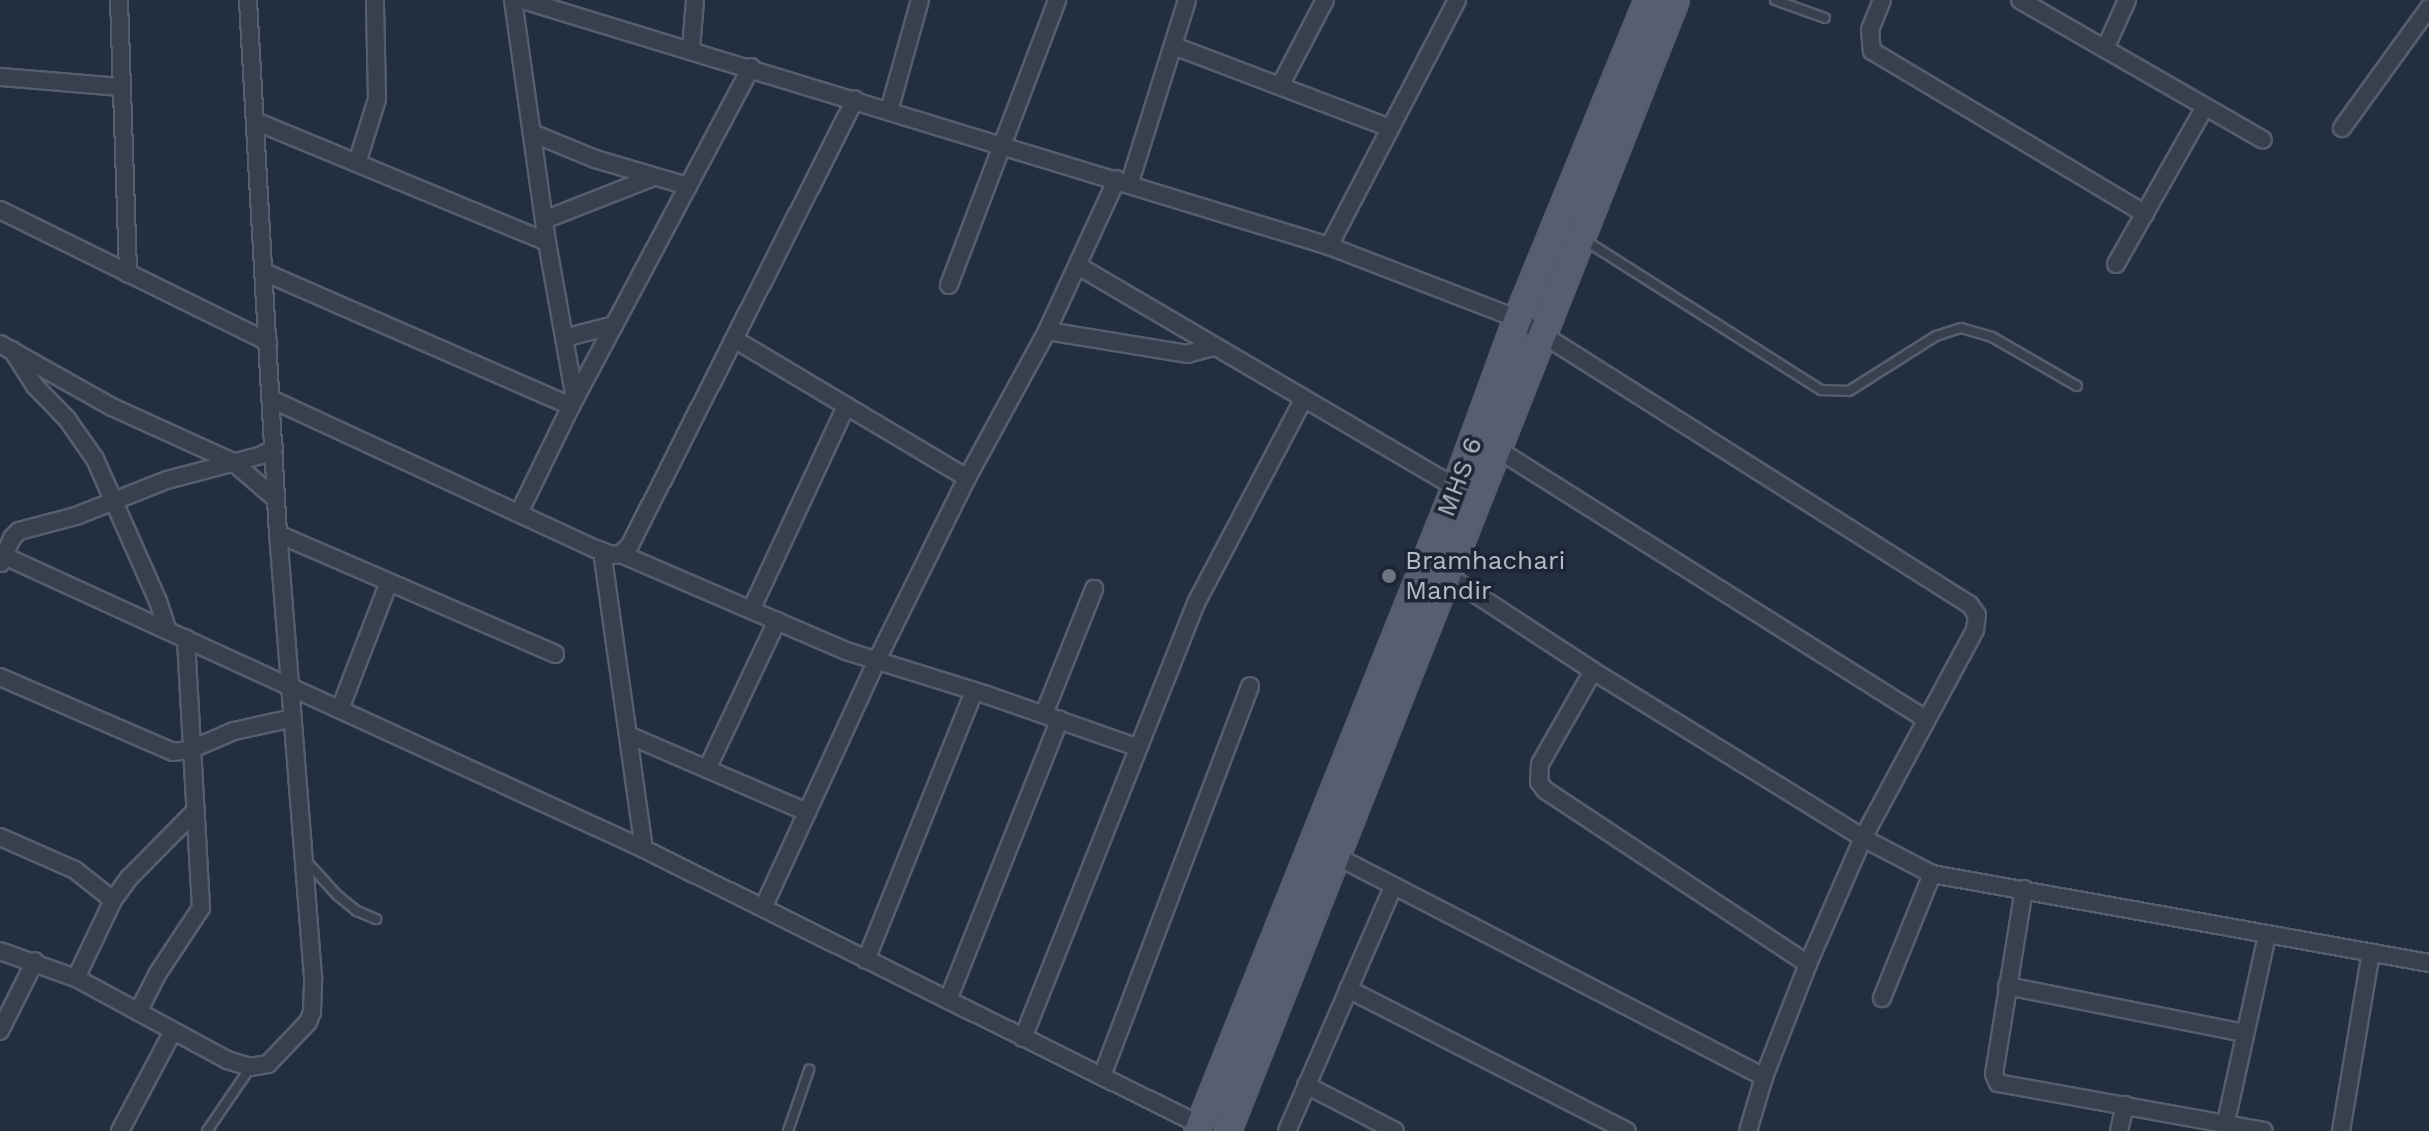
<!DOCTYPE html>
<style>
body{margin:0}
#map{position:relative;width:2429px;height:1131px;overflow:hidden;background:#232e3f;font-family:"Work Sans",sans-serif}
div>[style]{position:absolute}
[style*='--x']{left:calc(var(--x)*1px);top:calc(var(--y)*1px);width:calc(var(--w)*1px);rotate:calc(var(--a)*1deg)}
.roads{filter:drop-shadow(2px 0 #555e6d) drop-shadow(-2px 0 #555e6d) drop-shadow(0 2px #555e6d) drop-shadow(0 -2px #555e6d)}
.service>*{height:8px;margin:-4px;padding:0 4px;transform-origin:4px;border-radius:4px;background:#37404f}
.minor>*{height:16px;margin:-8px;padding:0 8px;transform-origin:8px;border-radius:8px;background:#37404f}
.primary>*{height:26px;margin:-13px;padding:0 13px;transform-origin:13px;border-radius:13px;background:#555f6f}
.dots>*{width:22px;height:22px;translate:-50% -50%;box-sizing:border-box;border:4px solid #1c2534;border-radius:50%}
span{translate:-50% -50%;white-space:nowrap;text-align:center;line-height:1.15;-webkit-text-stroke:7px #1c2534;paint-order:stroke}
.street-label{font-size:26px;color:#b3bbca}
.poi-label{font-size:26px;color:#b3bbca}
.left{translate:0 -50%;text-align:left}
</style>
<div id="map">
<div class="roads">
<div class="service">
<i style="--x:1775;--y:0;--w:53;--a:19.8"></i>
<i style="--x:1586;--y:241;--w:278;--a:32.4"></i>
<i style="--x:1821;--y:390;--w:28;--a:2"></i>
<i style="--x:1849;--y:391;--w:103;--a:-32.3"></i>
<i style="--x:1936;--y:336;--w:26;--a:-18"></i>
<i style="--x:1961;--y:328;--w:32;--a:16"></i>
<i style="--x:1992;--y:337;--w:98;--a:30"></i>
<i style="--x:308;--y:863;--w:43;--a:47.8"></i>
<i style="--x:337;--y:895;--w:26;--a:39"></i>
<i style="--x:357;--y:911;--w:21;--a:23"></i>
<i style="--x:207;--y:1131;--w:76;--a:-55.7"></i>
<i style="--x:788;--y:1131;--w:65;--a:-71"></i>
</div>
<div class="minor">
<i style="--x:119;--y:0;--w:274;--a:88.1"></i>
<i style="--x:513;--y:0;--w:244;--a:82"></i>
<i style="--x:547;--y:242;--w:159;--a:79.9"></i>
<i style="--x:523;--y:0;--w:843;--a:16.97"></i>
<i style="--x:1329;--y:246;--w:203;--a:21.1"></i>
<i style="--x:1518;--y:319;--w:535;--a:32.32"></i>
<i style="--x:1970;--y:605;--w:12;--a:55"></i>
<i style="--x:1977;--y:615;--w:15;--a:98"></i>
<i style="--x:1975;--y:630;--w:236;--a:118.3"></i>
<i style="--x:1863;--y:838;--w:137;--a:113.6"></i>
<i style="--x:1808;--y:964;--w:121;--a:111.3"></i>
<i style="--x:1764;--y:1077;--w:56;--a:106.5"></i>
<i style="--x:1882;--y:0;--w:32;--a:112"></i>
<i style="--x:1870;--y:30;--w:21;--a:85"></i>
<i style="--x:1872;--y:51;--w:318;--a:30.8"></i>
<i style="--x:2020;--y:0;--w:280;--a:29.9"></i>
<i style="--x:1174;--y:46;--w:231;--a:20.8"></i>
<i style="--x:691;--y:49;--w:49;--a:-85.3"></i>
<i style="--x:2105;--y:49;--w:54;--a:-65.8"></i>
<i style="--x:0;--y:77;--w:122;--a:4.7"></i>
<i style="--x:1280;--y:86;--w:97;--a:-62.4"></i>
<i style="--x:889;--y:111;--w:115;--a:-74.4"></i>
<i style="--x:255;--y:121;--w:316;--a:22.5"></i>
<i style="--x:2342;--y:128;--w:148;--a:-54.1"></i>
<i style="--x:532;--y:133;--w:68;--a:22.4"></i>
<i style="--x:595;--y:159;--w:97;--a:16.2"></i>
<i style="--x:357;--y:163;--w:67;--a:-72.6"></i>
<i style="--x:377;--y:99;--w:99;--a:-91.2"></i>
<i style="--x:1130;--y:182;--w:191;--a:-72.6"></i>
<i style="--x:0;--y:210;--w:299;--a:26.2"></i>
<i style="--x:544;--y:220;--w:115;--a:-21.4"></i>
<i style="--x:1329;--y:246;--w:277;--a:-62.5"></i>
<i style="--x:2116;--y:264;--w:180;--a:-60.5"></i>
<i style="--x:1080;--y:267;--w:443;--a:30.4"></i>
<i style="--x:264;--y:272;--w:335;--a:23.6"></i>
<i style="--x:571;--y:406;--w:384;--a:-62"></i>
<i style="--x:949;--y:285;--w:305;--a:-69.2"></i>
<i style="--x:1047;--y:331;--w:142;--a:9.3"></i>
<i style="--x:1187;--y:354;--w:27;--a:-15"></i>
<i style="--x:564;--y:338;--w:52;--a:-14.6"></i>
<i style="--x:734;--y:339;--w:271;--a:30.8"></i>
<i style="--x:0;--y:344;--w:129;--a:29.4"></i>
<i style="--x:112;--y:407;--w:133;--a:24.4"></i>
<i style="--x:233;--y:462;--w:57;--a:40.7"></i>
<i style="--x:12;--y:350;--w:43;--a:57.4"></i>
<i style="--x:35;--y:386;--w:46;--a:45.9"></i>
<i style="--x:67;--y:419;--w:49;--a:55"></i>
<i style="--x:95;--y:459;--w:155;--a:66.1"></i>
<i style="--x:158;--y:601;--w:29;--a:72"></i>
<i style="--x:271;--y:399;--w:358;--a:24.8"></i>
<i style="--x:596;--y:549;--w:16;--a:22"></i>
<i style="--x:611;--y:555;--w:10;--a:-6"></i>
<i style="--x:621;--y:554;--w:13;--a:-45"></i>
<i style="--x:630;--y:545;--w:499;--a:-63.2"></i>
<i style="--x:1497;--y:449;--w:508;--a:32.22"></i>
<i style="--x:519;--y:513;--w:119;--a:-64.1"></i>
<i style="--x:278;--y:534;--w:302;--a:23.4"></i>
<i style="--x:602;--y:551;--w:301;--a:82"></i>
<i style="--x:0;--y:554;--w:708;--a:24.61"></i>
<i style="--x:644;--y:849;--w:627;--a:26.4"></i>
<i style="--x:621;--y:554;--w:245;--a:23.3"></i>
<i style="--x:846;--y:651;--w:148;--a:17.3"></i>
<i style="--x:987;--y:695;--w:158;--a:19.2"></i>
<i style="--x:1;--y:563;--w:27;--a:-66"></i>
<i style="--x:12;--y:538;--w:10;--a:-45"></i>
<i style="--x:19;--y:531;--w:59;--a:-14.7"></i>
<i style="--x:76;--y:516;--w:98;--a:-21.6"></i>
<i style="--x:167;--y:480;--w:98;--a:-14.7"></i>
<i style="--x:262;--y:455;--w:14;--a:-30"></i>
<i style="--x:1448;--y:576;--w:173;--a:33.2"></i>
<i style="--x:1593;--y:671;--w:317;--a:31.7"></i>
<i style="--x:1863;--y:838;--w:78;--a:27.6"></i>
<i style="--x:1932;--y:874;--w:505;--a:10.15"></i>
<i style="--x:751;--y:610;--w:225;--a:-65"></i>
<i style="--x:1593;--y:671;--w:107;--a:119.7"></i>
<i style="--x:1540;--y:764;--w:18;--a:93"></i>
<i style="--x:1539;--y:782;--w:10;--a:53"></i>
<i style="--x:1545;--y:790;--w:315;--a:33.5"></i>
<i style="--x:0;--y:677;--w:189;--a:23.4"></i>
<i style="--x:173;--y:752;--w:17;--a:-7"></i>
<i style="--x:190;--y:750;--w:48;--a:-23.4"></i>
<i style="--x:234;--y:731;--w:60;--a:-12.4"></i>
<i style="--x:340;--y:709;--w:136;--a:-68.9"></i>
<i style="--x:1044;--y:714;--w:135;--a:-68.2"></i>
<i style="--x:628;--y:735;--w:195;--a:23.3"></i>
<i style="--x:707;--y:769;--w:164;--a:-64.7"></i>
<i style="--x:0;--y:837;--w:82;--a:23.7"></i>
<i style="--x:75;--y:870;--w:48;--a:38.3"></i>
<i style="--x:1336;--y:856;--w:482;--a:27.3"></i>
<i style="--x:2024;--y:889;--w:187;--a:99.2"></i>
<i style="--x:1994;--y:1074;--w:10;--a:66"></i>
<i style="--x:1998;--y:1083;--w:270;--a:10.2"></i>
<i style="--x:763;--y:908;--w:273;--a:-65.3"></i>
<i style="--x:877;--y:660;--w:203;--a:-63.7"></i>
<i style="--x:967;--y:478;--w:167;--a:-61.4"></i>
<i style="--x:1047;--y:331;--w:167;--a:-65.3"></i>
<i style="--x:0;--y:951;--w:81;--a:19.6"></i>
<i style="--x:76;--y:978;--w:172;--a:28.5"></i>
<i style="--x:227;--y:1060;--w:24;--a:17"></i>
<i style="--x:250;--y:1067;--w:18;--a:-9"></i>
<i style="--x:268;--y:1064;--w:58;--a:-46.4"></i>
<i style="--x:308;--y:1022;--w:11;--a:-68"></i>
<i style="--x:312;--y:1012;--w:35;--a:-88"></i>
<i style="--x:313;--y:977;--w:444;--a:-94.5"></i>
<i style="--x:278;--y:534;--w:535;--a:-93.22"></i>
<i style="--x:866;--y:960;--w:290;--a:-68.1"></i>
<i style="--x:76;--y:978;--w:86;--a:-64.6"></i>
<i style="--x:113;--y:900;--w:29;--a:-54"></i>
<i style="--x:130;--y:877;--w:93;--a:-45.4"></i>
<i style="--x:2007;--y:986;--w:242;--a:11.2"></i>
<i style="--x:1348;--y:989;--w:313;--a:27"></i>
<i style="--x:1882;--y:998;--w:134;--a:-68"></i>
<i style="--x:948;--y:1000;--w:302;--a:-68.3"></i>
<i style="--x:138;--y:1012;--w:44;--a:-62.9"></i>
<i style="--x:158;--y:973;--w:78;--a:-56.5"></i>
<i style="--x:201;--y:908;--w:270;--a:-93.2"></i>
<i style="--x:0;--y:1031;--w:78;--a:-63.4"></i>
<i style="--x:1023;--y:1038;--w:468;--a:-68.3"></i>
<i style="--x:1196;--y:603;--w:229;--a:-62.2"></i>
<i style="--x:1102;--y:1076;--w:417;--a:-69.2"></i>
<i style="--x:1306;--y:1085;--w:100;--a:27.3"></i>
<i style="--x:120;--y:1131;--w:113;--a:-62.1"></i>
<i style="--x:1287;--y:1131;--w:266;--a:-66.5"></i>
<i style="--x:2119;--y:1131;--w:27;--a:-77"></i>
<i style="--x:2224;--y:1131;--w:201;--a:-77.6"></i>
<i style="--x:2341;--y:1131;--w:181;--a:-80.5"></i>
</div>
<div class="primary">
<i style="--x:1198;--y:1131;--w:693;--a:-68.14"></i>
<i style="--x:1456;--y:488;--w:180;--a:-69.9"></i>
<i style="--x:1518;--y:319;--w:345;--a:-67.7"></i>
<i style="--x:1227;--y:1131;--w:1216;--a:-68.39"></i>
</div>
</div>
<div class="dots">
<i style="left:1389px;top:576px;background:#6b7280"></i>
</div>
<div class="street-label">
<span style="left:1460px;top:477px;rotate:-69deg">MHS 6</span>
</div>
<div class="poi-label">
<span class="left" style="left:1405px;top:576px">Bramhachari<br>Mandir</span>
</div>
</div>
